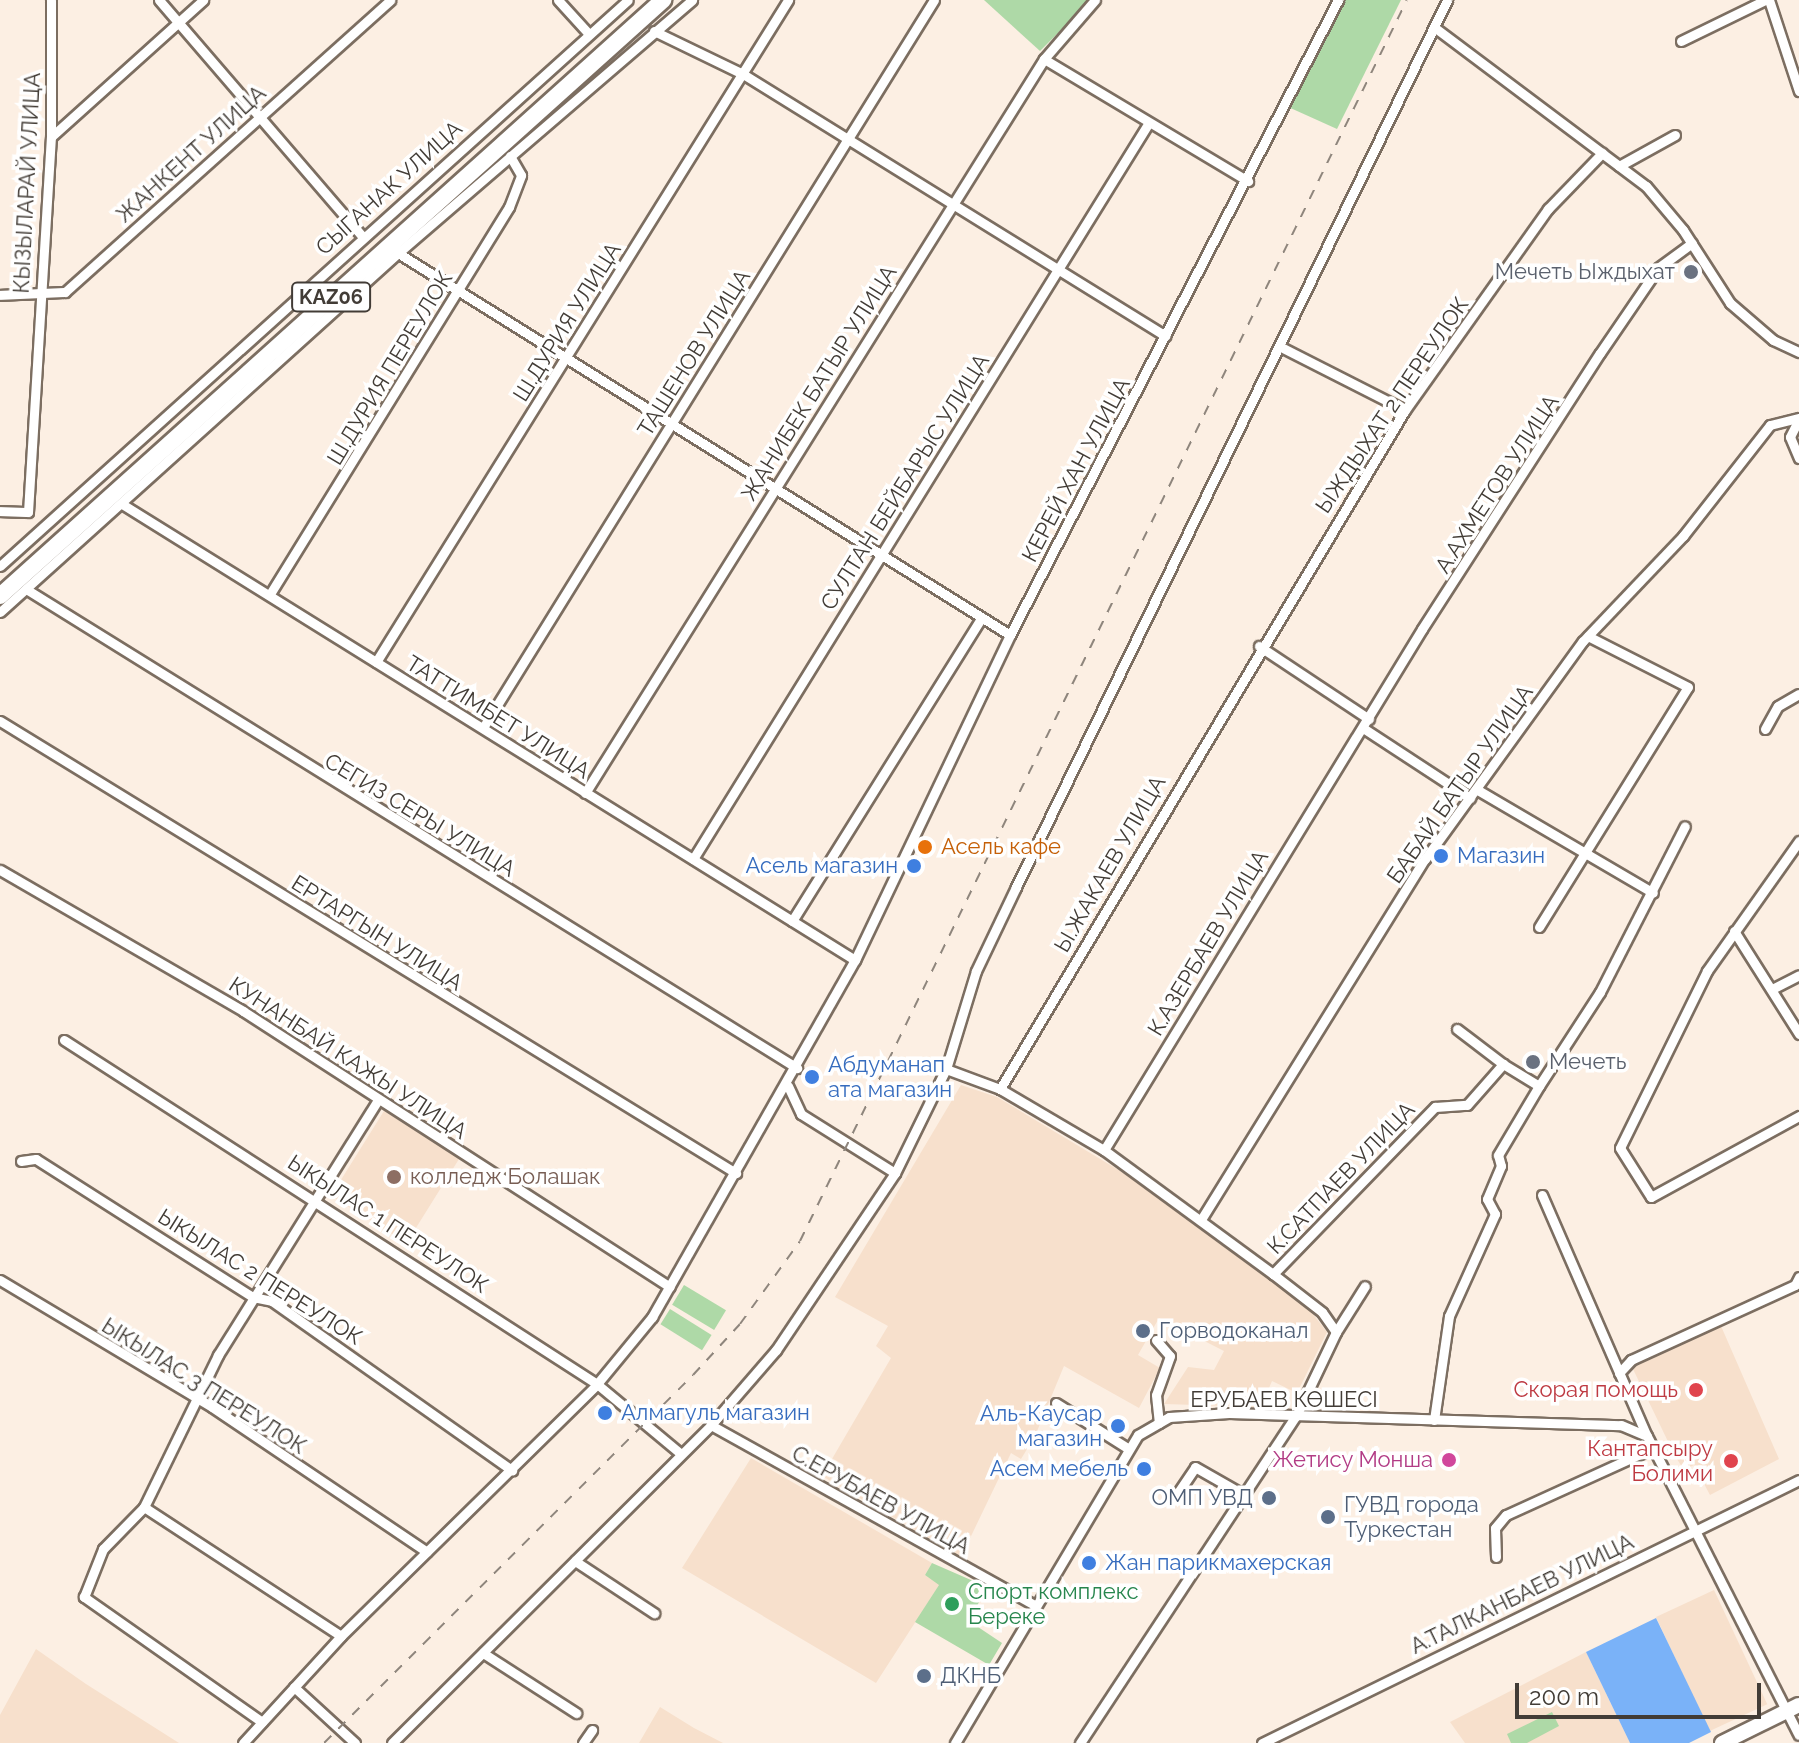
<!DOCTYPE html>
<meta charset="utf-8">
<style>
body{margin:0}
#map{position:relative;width:1799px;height:1743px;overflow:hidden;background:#fcefe3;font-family:Raleway,sans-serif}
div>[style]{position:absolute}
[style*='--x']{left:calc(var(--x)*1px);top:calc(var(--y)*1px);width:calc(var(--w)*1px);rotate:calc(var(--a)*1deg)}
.built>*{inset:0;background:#f7e0cc;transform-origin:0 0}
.green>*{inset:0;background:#aed9a7;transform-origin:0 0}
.water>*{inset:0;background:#7ab2f8}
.roads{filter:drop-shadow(2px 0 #7c6e61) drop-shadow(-2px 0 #7c6e61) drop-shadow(0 2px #7c6e61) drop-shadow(0 -2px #7c6e61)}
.minor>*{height:9px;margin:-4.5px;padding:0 4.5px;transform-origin:4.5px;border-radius:4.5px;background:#fff}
.primary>*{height:14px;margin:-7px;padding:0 7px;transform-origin:7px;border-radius:7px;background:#fff}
.trunk>*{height:16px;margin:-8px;padding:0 8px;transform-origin:8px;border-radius:8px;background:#fff}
.rail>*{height:2px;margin-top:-1px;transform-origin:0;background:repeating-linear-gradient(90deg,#8e857c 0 10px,transparent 0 20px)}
.dots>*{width:22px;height:22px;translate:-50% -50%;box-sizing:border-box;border:4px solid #fff;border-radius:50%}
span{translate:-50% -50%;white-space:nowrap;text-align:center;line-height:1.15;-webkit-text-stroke:7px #fff;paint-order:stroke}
.shield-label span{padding:2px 6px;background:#fff;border:2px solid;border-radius:6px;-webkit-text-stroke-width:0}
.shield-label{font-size:20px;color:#423c36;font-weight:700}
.street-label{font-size:22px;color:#423c36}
.worship-label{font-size:22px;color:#5b616d}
.right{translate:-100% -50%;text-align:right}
.left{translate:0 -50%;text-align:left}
.food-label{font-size:22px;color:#c56008}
.shop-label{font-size:22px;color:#366cbe}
.education-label{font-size:22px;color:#785e54}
.service-label{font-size:22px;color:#4e5e75}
.health-label{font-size:22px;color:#be3a42}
.hotel-label{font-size:22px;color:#b23c85}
.leisure-label{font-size:22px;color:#27864d}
.scale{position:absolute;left:1515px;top:1683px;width:246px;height:36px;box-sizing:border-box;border:4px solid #423c36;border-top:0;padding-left:10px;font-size:24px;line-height:28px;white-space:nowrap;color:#423c36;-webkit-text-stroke:6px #fff;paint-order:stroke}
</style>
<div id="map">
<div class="built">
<i style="clip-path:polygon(961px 1085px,997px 1097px,1162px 1196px,1309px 1309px,1327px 1332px,1297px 1393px,1272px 1381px,1261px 1407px,1164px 1404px,1188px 1367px,1214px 1370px,1224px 1351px,1159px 1318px,1138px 1355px,1160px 1368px,1139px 1408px,1064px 1366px,1035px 1436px,1021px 1459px,1011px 1453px,961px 1557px,822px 1476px,891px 1358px,876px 1346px,888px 1326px,835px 1297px)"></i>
<i style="left:384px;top:1111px;width:89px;height:100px;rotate:32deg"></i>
<i style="clip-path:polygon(1721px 1326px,1779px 1459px,1710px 1495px,1694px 1465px,1684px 1470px,1675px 1456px,1632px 1367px)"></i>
<i style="clip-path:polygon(751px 1458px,932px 1563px,925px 1575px,940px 1584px,876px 1683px,682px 1568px)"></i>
<i style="left:1714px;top:1590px;width:126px;height:64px;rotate:65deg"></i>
<i style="clip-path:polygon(36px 1649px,86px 1684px,179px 1743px,0 1743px,0 1715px)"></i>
<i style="clip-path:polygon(1586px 1652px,1630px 1743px,1465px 1743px,1450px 1722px)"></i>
<i style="clip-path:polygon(660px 1707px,694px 1728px,723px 1743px,639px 1743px)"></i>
</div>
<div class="green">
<i style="clip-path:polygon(984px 0,1091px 0,1040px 51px)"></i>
<i style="clip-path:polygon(1340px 0,1401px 0,1337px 129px,1286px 106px)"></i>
<i style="left:684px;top:1285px;width:49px;height:23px;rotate:31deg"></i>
<i style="left:670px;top:1309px;width:49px;height:18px;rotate:32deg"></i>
<i style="clip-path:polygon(932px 1563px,987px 1587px,969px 1621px,1002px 1643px,989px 1665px,915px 1622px,939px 1585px,925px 1575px)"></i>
<i style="clip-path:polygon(1552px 1712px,1559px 1726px,1527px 1743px,1511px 1743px,1507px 1734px)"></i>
</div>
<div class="water">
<i style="clip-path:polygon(1656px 1618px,1711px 1732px,1689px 1743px,1630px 1743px,1586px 1652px)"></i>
</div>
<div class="roads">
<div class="minor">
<i style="--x:159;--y:0;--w:311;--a:49.3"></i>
<i style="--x:558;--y:0;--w:45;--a:47.7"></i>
<i style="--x:1769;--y:0;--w:96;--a:71.8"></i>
<i style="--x:1434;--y:27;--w:265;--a:36.9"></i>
<i style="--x:1646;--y:186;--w:57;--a:49.9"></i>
<i style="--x:1683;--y:230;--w:87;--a:57.2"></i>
<i style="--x:1730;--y:303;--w:57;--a:40.7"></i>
<i style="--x:1773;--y:340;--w:29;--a:25"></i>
<i style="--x:654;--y:31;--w:99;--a:25.8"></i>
<i style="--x:743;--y:74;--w:497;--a:31.8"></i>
<i style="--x:1681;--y:41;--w:93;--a:-26"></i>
<i style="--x:1044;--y:59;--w:238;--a:30.9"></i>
<i style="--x:51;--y:137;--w:205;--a:-42"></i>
<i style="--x:1619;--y:166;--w:64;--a:-29"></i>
<i style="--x:398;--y:253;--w:721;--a:31.97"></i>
<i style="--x:0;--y:295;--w:65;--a:-2.6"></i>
<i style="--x:65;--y:292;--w:437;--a:-41.9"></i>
<i style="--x:1281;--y:347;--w:139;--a:26.9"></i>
<i style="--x:1799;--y:419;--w:20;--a:117"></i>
<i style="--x:1790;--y:437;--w:23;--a:67"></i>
<i style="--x:122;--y:504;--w:863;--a:31.89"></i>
<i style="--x:0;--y:511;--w:28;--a:2"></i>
<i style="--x:28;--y:512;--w:376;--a:-86.5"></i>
<i style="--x:51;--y:137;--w:137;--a:-90"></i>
<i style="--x:0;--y:566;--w:845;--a:-42.03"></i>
<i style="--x:26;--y:589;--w:908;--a:31.85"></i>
<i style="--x:270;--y:594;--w:455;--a:-58.3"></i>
<i style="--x:509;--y:207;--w:34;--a:-69"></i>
<i style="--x:521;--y:175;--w:22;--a:-120"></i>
<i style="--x:0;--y:612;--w:536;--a:-42.05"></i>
<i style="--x:398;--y:253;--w:388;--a:-40.7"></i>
<i style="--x:1259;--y:646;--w:132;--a:33.6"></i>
<i style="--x:376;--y:662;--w:780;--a:-58.1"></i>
<i style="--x:0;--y:721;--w:864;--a:31.56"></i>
<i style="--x:484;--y:726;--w:854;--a:-58.21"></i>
<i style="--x:1363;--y:728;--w:128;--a:33.2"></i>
<i style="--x:1765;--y:729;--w:26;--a:-61"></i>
<i style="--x:1778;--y:706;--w:24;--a:-30"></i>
<i style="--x:1476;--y:789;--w:205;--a:30.4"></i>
<i style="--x:585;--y:793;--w:866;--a:-57.98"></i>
<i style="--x:1044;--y:59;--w:78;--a:-49.2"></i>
<i style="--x:1799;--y:841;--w:159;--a:125.3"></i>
<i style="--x:1707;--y:971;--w:197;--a:116.2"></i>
<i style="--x:1620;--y:1148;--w:58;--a:57.7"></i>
<i style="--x:1651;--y:1197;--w:169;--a:-28.7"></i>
<i style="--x:693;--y:859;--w:864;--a:-58.24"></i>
<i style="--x:0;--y:870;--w:281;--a:30.1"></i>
<i style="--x:243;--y:1011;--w:508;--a:32.88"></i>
<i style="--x:792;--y:921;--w:358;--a:-58"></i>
<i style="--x:1539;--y:927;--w:282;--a:-58.2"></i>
<i style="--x:1688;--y:687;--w:112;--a:-153"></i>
<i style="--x:1734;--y:931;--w:122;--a:57.7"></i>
<i style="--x:1774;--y:988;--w:28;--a:-27"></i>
<i style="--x:1457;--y:1029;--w:58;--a:37.3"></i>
<i style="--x:64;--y:1040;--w:634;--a:32.84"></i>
<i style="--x:597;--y:1384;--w:109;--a:39.8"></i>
<i style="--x:946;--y:1069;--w:58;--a:20.3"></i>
<i style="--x:1000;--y:1089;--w:791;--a:-59.19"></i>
<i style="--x:1405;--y:410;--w:247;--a:-54.6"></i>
<i style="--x:1548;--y:209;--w:78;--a:-46"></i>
<i style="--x:788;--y:1086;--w:31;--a:65"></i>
<i style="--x:801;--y:1114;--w:111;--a:32.1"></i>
<i style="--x:1000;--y:1089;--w:121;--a:30.4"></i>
<i style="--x:1104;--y:1150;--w:210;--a:36.3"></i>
<i style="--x:1104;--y:1150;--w:610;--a:-58.6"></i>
<i style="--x:1422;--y:629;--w:328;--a:-57.2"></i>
<i style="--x:1600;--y:353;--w:103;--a:-55.7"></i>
<i style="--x:1658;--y:268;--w:42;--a:-36.3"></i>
<i style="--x:21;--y:1161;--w:15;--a:-8"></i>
<i style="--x:36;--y:1159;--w:257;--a:32.5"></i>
<i style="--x:253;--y:1297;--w:19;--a:12"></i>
<i style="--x:272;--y:1301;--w:294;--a:35.2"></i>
<i style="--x:1542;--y:1195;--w:263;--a:66.5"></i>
<i style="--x:1647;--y:1436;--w:335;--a:63.1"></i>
<i style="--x:1202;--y:1218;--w:423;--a:-58.2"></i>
<i style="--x:1425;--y:859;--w:269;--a:-54.1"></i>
<i style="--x:1583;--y:641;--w:145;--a:-46.4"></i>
<i style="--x:1683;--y:536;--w:141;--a:-51.9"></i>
<i style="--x:1770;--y:425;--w:30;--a:-14"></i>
<i style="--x:0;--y:1280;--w:247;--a:30.9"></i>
<i style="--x:212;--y:1407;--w:259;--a:34"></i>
<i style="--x:1336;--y:1332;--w:54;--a:-57.8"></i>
<i style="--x:1156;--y:1340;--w:21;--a:49"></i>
<i style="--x:1170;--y:1356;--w:41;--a:109.7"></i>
<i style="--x:1156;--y:1395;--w:28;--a:84"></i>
<i style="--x:1619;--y:1373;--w:18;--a:-47"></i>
<i style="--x:1631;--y:1360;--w:180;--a:-24.6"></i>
<i style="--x:1795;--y:1285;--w:9;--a:-63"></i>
<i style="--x:1056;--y:1403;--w:86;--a:32.2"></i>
<i style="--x:1434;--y:1420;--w:105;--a:-81.8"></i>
<i style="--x:1449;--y:1316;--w:112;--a:-65.7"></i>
<i style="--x:1495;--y:1214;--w:17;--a:-118"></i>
<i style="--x:1487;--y:1199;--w:36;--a:-67"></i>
<i style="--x:1501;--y:1166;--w:11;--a:-105"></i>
<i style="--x:1498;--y:1155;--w:80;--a:-59.3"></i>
<i style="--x:711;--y:1425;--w:370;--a:29.1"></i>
<i style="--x:1175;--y:1497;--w:36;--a:-56"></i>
<i style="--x:1195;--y:1467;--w:56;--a:29.7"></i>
<i style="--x:144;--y:1507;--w:235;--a:33.2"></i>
<i style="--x:1496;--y:1557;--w:29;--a:-92"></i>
<i style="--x:1495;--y:1528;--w:17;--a:-50"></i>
<i style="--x:1506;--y:1515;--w:162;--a:-24.5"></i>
<i style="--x:575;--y:1561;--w:95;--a:33.4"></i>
<i style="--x:483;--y:1653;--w:111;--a:32.8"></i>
<i style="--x:294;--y:1687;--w:83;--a:42.6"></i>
<i style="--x:262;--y:1722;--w:218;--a:-144.9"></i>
<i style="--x:84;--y:1597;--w:52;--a:-68.4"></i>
<i style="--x:103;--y:1549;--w:59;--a:-45.7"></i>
<i style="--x:144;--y:1507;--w:169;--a:-64"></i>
<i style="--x:218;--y:1355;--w:301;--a:-57.9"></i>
<i style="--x:243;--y:1743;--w:145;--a:-47.5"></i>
<i style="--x:341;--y:1636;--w:359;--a:-44.5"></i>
<i style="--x:597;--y:1384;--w:87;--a:-50.6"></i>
<i style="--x:652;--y:1317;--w:411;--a:-60.4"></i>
<i style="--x:855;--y:960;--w:360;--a:-64.5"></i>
<i style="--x:1010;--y:635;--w:715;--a:-62.68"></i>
<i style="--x:392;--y:1743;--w:450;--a:-44.9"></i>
<i style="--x:711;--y:1425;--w:99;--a:-49.1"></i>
<i style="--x:776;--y:1350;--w:213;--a:-56.1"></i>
<i style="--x:895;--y:1173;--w:116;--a:-63.9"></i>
<i style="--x:946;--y:1069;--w:102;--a:-73"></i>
<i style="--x:976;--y:971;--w:93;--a:-64.5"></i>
<i style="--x:1016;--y:887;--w:986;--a:-64.08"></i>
<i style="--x:583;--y:1743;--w:16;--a:-55"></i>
<i style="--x:955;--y:1743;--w:358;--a:-59.3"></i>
<i style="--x:1138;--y:1435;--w:36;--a:-30"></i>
<i style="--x:1169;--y:1417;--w:60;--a:-3.8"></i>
<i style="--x:1229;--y:1413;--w:392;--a:1.8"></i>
<i style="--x:1621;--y:1425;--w:28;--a:23"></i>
<i style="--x:1080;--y:1743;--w:392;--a:-56.6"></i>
<i style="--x:1296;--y:1416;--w:93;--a:-64.5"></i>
<i style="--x:1336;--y:1332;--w:24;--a:-125"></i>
<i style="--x:1322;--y:1312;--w:62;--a:-142.2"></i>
<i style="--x:1273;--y:1274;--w:233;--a:-45.9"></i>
<i style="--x:1435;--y:1107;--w:32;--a:-4"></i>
<i style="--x:1467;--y:1105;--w:55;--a:-48.7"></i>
<i style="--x:1503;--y:1064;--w:42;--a:31.4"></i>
<i style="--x:1539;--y:1086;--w:112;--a:-57"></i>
<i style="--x:1600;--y:992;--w:186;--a:-62.9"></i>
<i style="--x:1262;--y:1743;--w:598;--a:-26.09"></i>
</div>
<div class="primary">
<i style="--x:1722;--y:1743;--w:86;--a:-26.3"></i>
</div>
<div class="trunk">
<i style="--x:0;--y:596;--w:892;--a:-41.95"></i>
</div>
</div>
<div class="rail">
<i style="--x:324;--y:1743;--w:521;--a:-44.92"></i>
<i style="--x:693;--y:1375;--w:69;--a:-47.3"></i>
<i style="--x:740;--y:1324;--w:102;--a:-54.1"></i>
<i style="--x:800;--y:1241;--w:1381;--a:-63.94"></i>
</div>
<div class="dots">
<i style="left:1691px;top:272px;background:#6b7280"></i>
<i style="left:925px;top:847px;background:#e8710a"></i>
<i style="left:1441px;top:856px;background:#3f7fe0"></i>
<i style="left:914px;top:866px;background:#3f7fe0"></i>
<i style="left:1533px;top:1062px;background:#6b7280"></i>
<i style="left:812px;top:1077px;background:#3f7fe0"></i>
<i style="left:394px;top:1177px;background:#8d6e63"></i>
<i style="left:1143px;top:1331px;background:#5c6f8a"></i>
<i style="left:1696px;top:1390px;background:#e0444e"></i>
<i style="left:605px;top:1413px;background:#3f7fe0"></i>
<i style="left:1118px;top:1426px;background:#3f7fe0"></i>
<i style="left:1449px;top:1460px;background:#d1479c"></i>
<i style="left:1731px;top:1461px;background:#e0444e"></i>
<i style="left:1144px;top:1469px;background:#3f7fe0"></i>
<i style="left:1269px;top:1498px;background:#5c6f8a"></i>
<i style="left:1328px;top:1517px;background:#5c6f8a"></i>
<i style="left:1089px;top:1563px;background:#3f7fe0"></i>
<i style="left:952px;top:1604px;background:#2e9e5b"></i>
<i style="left:924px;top:1676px;background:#5c6f8a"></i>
</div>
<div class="shield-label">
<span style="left:331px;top:297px">KАZ06</span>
</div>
<div class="street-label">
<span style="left:191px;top:154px;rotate:-42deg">ЖАНКЕНТ УЛИЦА</span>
<span style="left:27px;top:183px;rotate:-87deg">КЫЗЫЛАРАЙ УЛИЦА</span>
<span style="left:389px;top:188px;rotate:-42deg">СЫГАНАК УЛИЦА</span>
<span style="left:567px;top:322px;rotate:-58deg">Ш.ДУРИЯ УЛИЦА</span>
<span style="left:694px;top:353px;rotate:-58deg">ТАШЕНОВ УЛИЦА</span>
<span style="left:390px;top:368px;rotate:-59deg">Ш.ДУРИЯ ПЕРЕУЛОК</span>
<span style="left:819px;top:383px;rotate:-58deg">ЖАНИБЕК БАТЫР УЛИЦА</span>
<span style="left:1392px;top:405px;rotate:-56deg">ЫЖДЫХАТ 2 ПЕРЕУЛОК</span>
<span style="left:1076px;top:470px;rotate:-62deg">КЕРЕЙ ХАН УЛИЦА</span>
<span style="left:905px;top:482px;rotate:-58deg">СУЛТАН БЕЙБАРЫС УЛИЦА</span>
<span style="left:1497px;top:484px;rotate:-57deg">А.АХМЕТОВ УЛИЦА</span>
<span style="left:498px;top:717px;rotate:32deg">ТАТТИМБЕТ УЛИЦА</span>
<span style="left:1460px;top:784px;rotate:-55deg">БАБАЙ БАТЫР УЛИЦА</span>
<span style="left:420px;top:815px;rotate:31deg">СЕГИЗ СЕРЫ УЛИЦА</span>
<span style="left:1110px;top:864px;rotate:-60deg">Ы.ЖАКАЕВ УЛИЦА</span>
<span style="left:377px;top:933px;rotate:32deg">ЕРТАРГЫН УЛИЦА</span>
<span style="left:1208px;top:943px;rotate:-59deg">К.АЗЕРБАЕВ УЛИЦА</span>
<span style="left:348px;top:1058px;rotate:33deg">КУНАНБАЙ КАЖЫ УЛИЦА</span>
<span style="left:1341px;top:1178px;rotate:-46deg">К.САТПАЕВ УЛИЦА</span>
<span style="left:388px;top:1224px;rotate:33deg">ЫКЫЛАС 1 ПЕРЕУЛОК</span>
<span style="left:260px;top:1277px;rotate:32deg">ЫКЫЛАС 2 ПЕРЕУЛОК</span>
<span style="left:204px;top:1386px;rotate:32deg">ЫКЫЛАС 3 ПЕРЕУЛОК</span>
<span style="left:1284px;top:1400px">ЕРУБАЕВ КӨШЕСІ</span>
<span style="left:881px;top:1500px;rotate:29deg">С.ЕРУБАЕВ УЛИЦА</span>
<span style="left:1522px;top:1594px;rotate:-26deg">А.ТАЛКАНБАЕВ УЛИЦА</span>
</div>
<div class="worship-label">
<span class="right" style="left:1675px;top:272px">Мечеть Ыждыхат</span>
<span class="left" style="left:1549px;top:1062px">Мечеть</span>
</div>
<div class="food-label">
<span class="left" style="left:941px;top:847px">Асель кафе</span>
</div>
<div class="shop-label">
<span class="left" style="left:1457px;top:856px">Магазин</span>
<span class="right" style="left:898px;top:866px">Асель магазин</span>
<span class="left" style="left:828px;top:1077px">Абдуманап<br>ата магазин</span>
<span class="left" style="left:621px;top:1413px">Алмагуль магазин</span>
<span class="right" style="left:1102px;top:1426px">Аль-Каусар<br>магазин</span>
<span class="right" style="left:1128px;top:1469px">Асем мебель</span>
<span class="left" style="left:1105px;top:1563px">Жан парикмахерская</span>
</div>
<div class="education-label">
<span class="left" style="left:410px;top:1177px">колледж Болашак</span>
</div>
<div class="service-label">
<span class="left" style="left:1159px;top:1331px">Горводоканал</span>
<span class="right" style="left:1253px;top:1498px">ОМП УВД</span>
<span class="left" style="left:1344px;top:1517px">ГУВД города<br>Туркестан</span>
<span class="left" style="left:940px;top:1676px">ДКНБ</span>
</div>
<div class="health-label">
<span class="right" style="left:1678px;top:1390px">Скорая помощь</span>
<span class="right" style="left:1713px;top:1461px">Кантапсыру<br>Болими</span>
</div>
<div class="hotel-label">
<span class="right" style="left:1433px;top:1460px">Жетису Монша</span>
</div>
<div class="leisure-label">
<span class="left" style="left:968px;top:1604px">Спорт комплекс<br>Береке</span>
</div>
<div class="scale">200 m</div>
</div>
